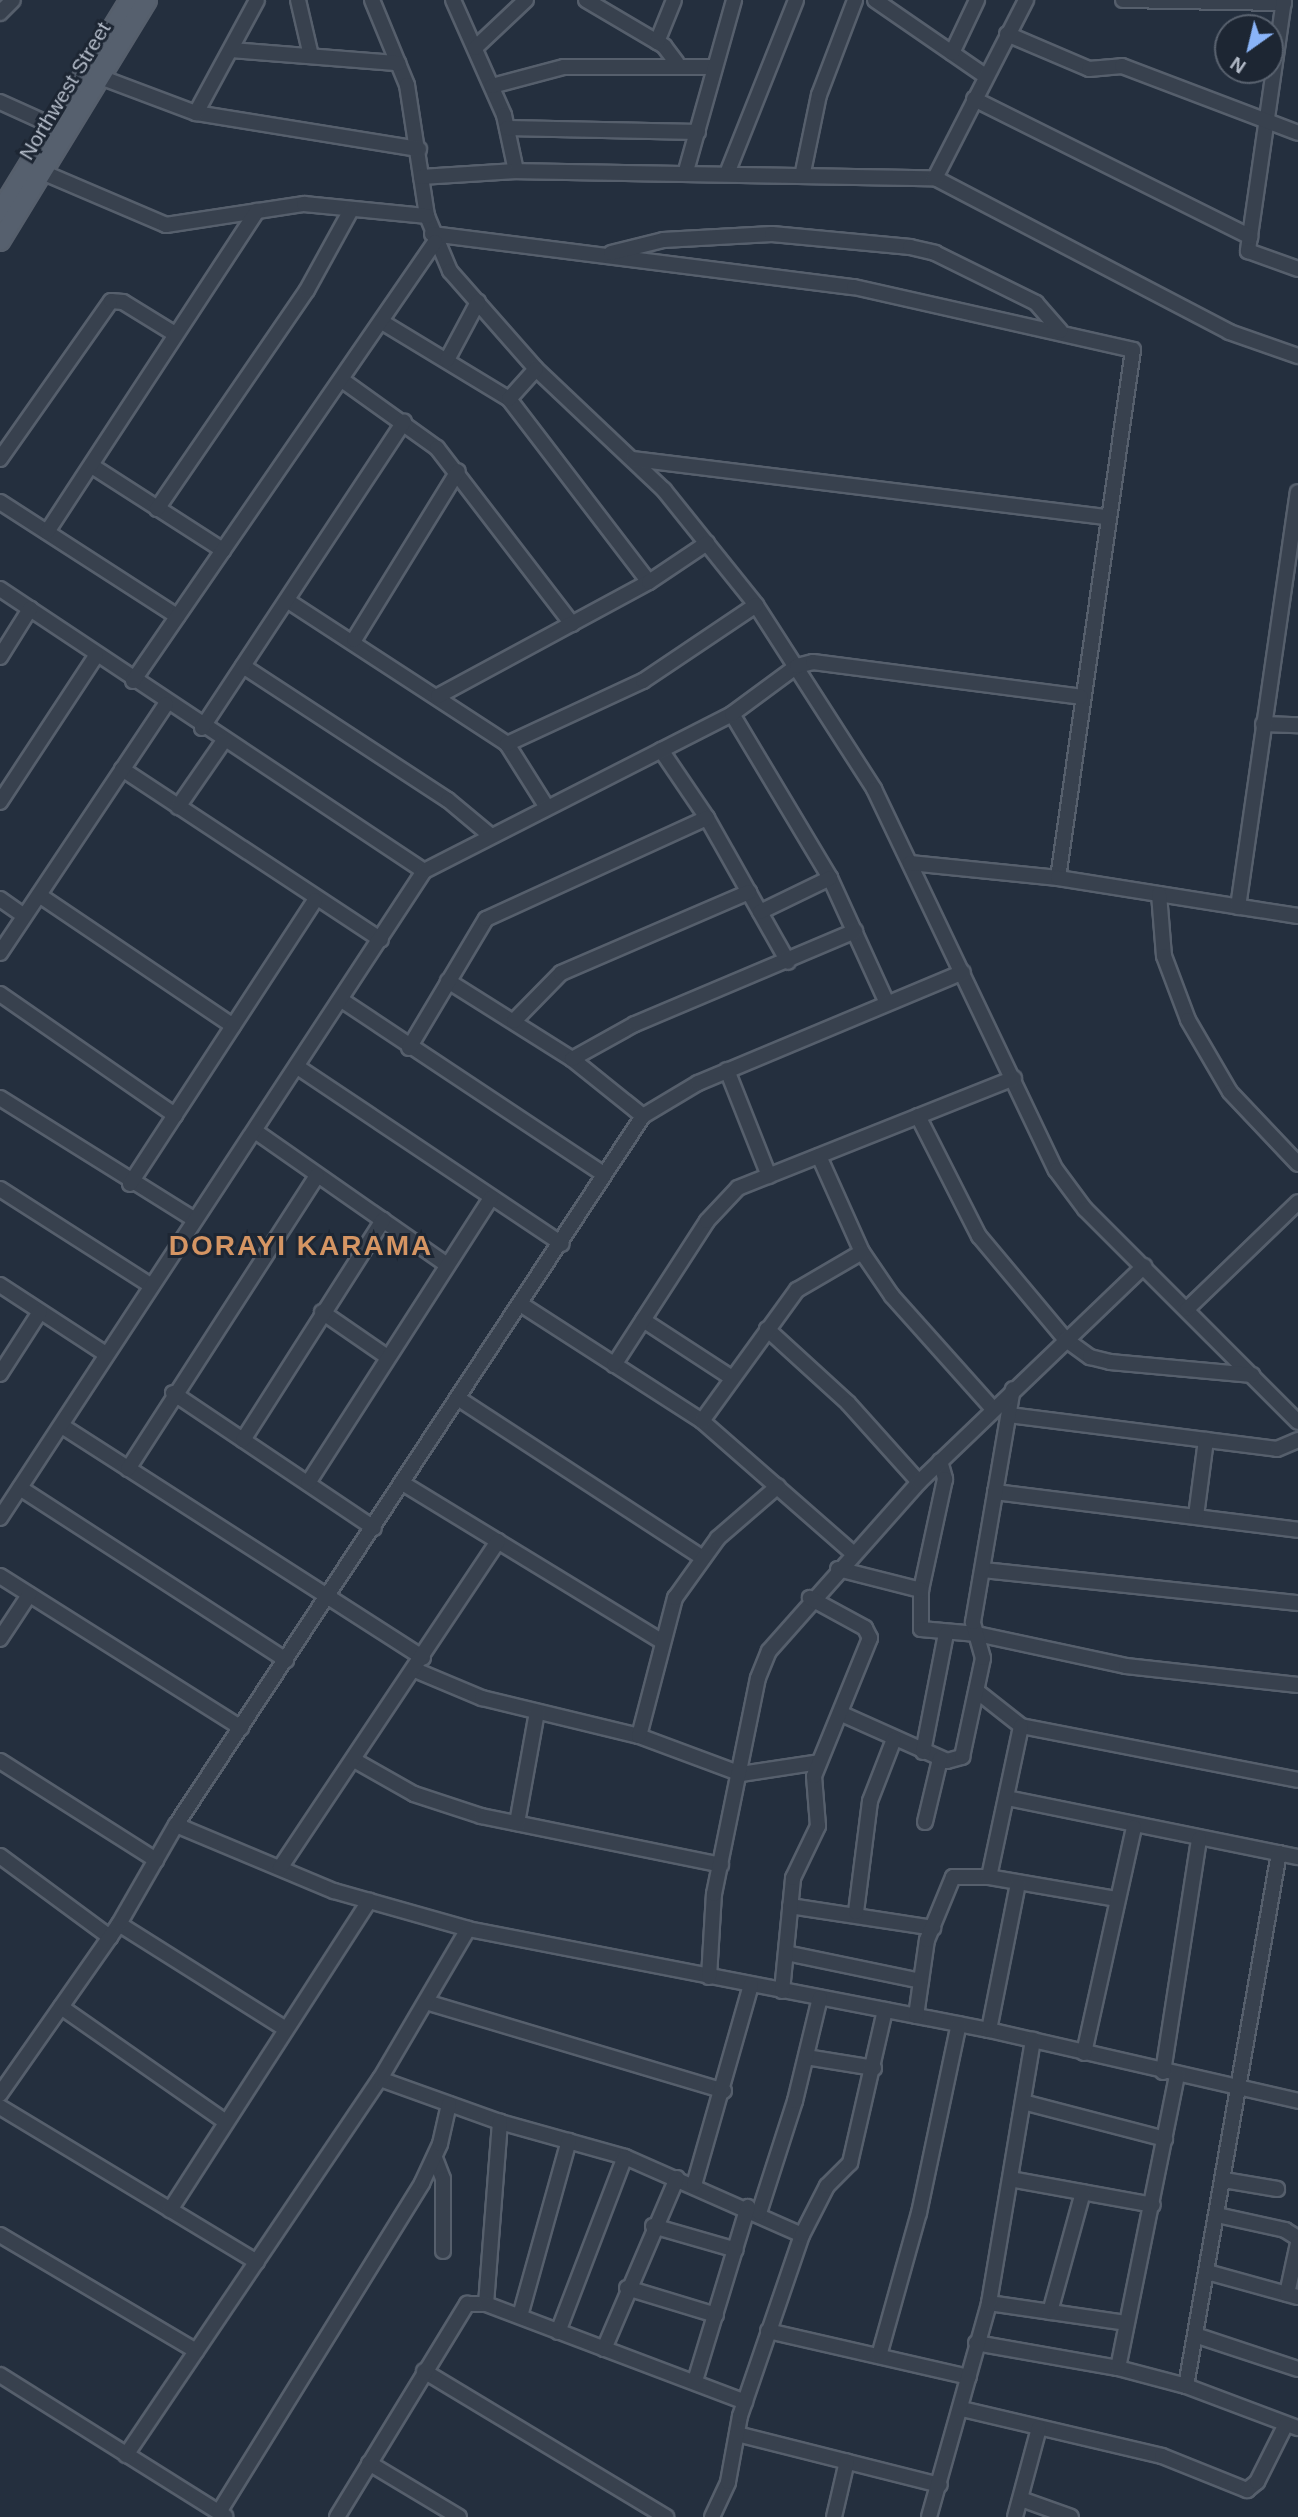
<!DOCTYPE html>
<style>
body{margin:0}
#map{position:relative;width:1298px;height:2517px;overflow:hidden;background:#242f3e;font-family:Arial,sans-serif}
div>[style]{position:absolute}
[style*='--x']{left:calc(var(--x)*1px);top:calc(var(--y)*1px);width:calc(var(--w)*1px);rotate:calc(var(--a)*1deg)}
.roads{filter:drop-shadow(2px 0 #565f6c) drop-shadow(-2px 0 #565f6c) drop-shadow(0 2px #565f6c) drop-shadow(0 -2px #565f6c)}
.minor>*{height:14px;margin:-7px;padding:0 7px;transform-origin:7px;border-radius:7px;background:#38414e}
.major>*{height:18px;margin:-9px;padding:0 9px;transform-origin:9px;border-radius:9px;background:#56606e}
span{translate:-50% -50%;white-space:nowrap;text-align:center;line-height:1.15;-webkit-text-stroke:6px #1d2633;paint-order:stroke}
.street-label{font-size:21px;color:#b4bcc9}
.district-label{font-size:28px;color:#d59563;font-weight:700;letter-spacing:2px}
.north{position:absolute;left:1214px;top:14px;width:70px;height:70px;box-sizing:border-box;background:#1d2633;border:2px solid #59626f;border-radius:50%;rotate:214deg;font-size:19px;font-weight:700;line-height:28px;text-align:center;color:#b4bcc9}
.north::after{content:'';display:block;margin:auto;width:24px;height:32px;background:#8ab4f8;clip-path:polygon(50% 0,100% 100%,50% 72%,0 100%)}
</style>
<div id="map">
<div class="roads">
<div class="minor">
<i style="--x:298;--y:0;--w:57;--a:76.9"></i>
<i style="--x:372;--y:0;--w:92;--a:67.6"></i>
<i style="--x:407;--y:85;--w:133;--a:81.3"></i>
<i style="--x:427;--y:216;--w:60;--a:67.3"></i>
<i style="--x:450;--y:271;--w:130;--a:48.7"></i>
<i style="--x:536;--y:369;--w:176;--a:43.4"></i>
<i style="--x:664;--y:490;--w:147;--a:51.3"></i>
<i style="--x:756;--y:605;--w:219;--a:57.3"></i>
<i style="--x:874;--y:789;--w:422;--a:64.5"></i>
<i style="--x:1056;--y:1170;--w:49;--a:53.4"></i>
<i style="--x:1085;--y:1209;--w:301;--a:45"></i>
<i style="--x:453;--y:0;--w:126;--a:66.1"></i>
<i style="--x:504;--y:115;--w:57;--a:77.9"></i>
<i style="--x:586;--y:0;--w:91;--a:30.5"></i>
<i style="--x:664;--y:46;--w:21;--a:53"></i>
<i style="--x:875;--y:0;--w:134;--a:34.6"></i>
<i style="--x:1123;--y:0;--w:161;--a:1.1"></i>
<i style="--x:1284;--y:0;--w:254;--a:98.2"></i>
<i style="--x:1248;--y:251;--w:53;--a:19.8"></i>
<i style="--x:0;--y:13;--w:18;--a:-45"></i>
<i style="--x:1007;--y:34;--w:89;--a:23.1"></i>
<i style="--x:1089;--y:69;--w:33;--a:-5"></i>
<i style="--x:1122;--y:66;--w:188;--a:20.8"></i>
<i style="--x:657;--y:42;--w:45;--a:-68"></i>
<i style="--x:475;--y:48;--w:70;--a:-43.3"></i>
<i style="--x:231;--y:50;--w:168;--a:4.5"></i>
<i style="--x:952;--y:53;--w:59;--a:-64.7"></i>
<i style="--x:100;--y:77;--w:103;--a:20.6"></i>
<i style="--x:196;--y:113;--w:226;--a:9.2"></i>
<i style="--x:492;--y:86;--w:74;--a:-14.8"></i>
<i style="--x:564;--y:67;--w:149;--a:0"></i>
<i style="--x:974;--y:99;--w:309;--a:26.5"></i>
<i style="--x:0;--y:102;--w:58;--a:24.4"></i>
<i style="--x:196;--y:113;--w:128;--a:-61.6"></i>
<i style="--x:507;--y:128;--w:191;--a:1.2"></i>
<i style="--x:686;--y:171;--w:178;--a:-74.3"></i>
<i style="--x:728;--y:171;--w:184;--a:-68.3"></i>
<i style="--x:42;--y:172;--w:135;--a:23.1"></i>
<i style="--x:166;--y:225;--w:140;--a:-8.7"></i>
<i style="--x:304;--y:204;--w:124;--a:5.6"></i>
<i style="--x:803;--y:172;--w:79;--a:-78.3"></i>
<i style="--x:819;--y:95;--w:102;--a:-69.2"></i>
<i style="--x:421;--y:177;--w:95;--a:-3.6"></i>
<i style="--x:516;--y:171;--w:419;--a:1"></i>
<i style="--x:935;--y:178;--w:332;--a:27.6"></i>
<i style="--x:1229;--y:332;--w:73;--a:19.2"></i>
<i style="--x:935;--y:178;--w:200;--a:-62.9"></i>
<i style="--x:432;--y:234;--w:425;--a:7.2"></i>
<i style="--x:854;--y:287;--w:286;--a:12.7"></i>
<i style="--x:1133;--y:350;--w:533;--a:98.08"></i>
<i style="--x:611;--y:253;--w:54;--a:-14"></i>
<i style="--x:663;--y:240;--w:109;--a:-3.2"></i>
<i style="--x:772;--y:234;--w:139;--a:5.4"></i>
<i style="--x:910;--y:247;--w:26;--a:13"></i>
<i style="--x:935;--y:253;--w:113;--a:26.3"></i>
<i style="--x:1036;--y:303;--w:37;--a:49"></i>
<i style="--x:382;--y:322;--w:149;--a:31.2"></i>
<i style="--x:509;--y:399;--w:230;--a:52.6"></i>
<i style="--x:447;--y:360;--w:66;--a:-61.9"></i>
<i style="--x:342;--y:380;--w:117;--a:35.6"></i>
<i style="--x:437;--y:448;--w:222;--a:52.5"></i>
<i style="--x:509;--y:399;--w:40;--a:-48"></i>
<i style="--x:0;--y:459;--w:193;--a:-54.9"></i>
<i style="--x:111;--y:301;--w:12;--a:5"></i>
<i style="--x:123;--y:302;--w:61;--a:31.6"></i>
<i style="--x:633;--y:459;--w:477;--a:7"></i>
<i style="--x:92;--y:466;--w:156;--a:32.7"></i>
<i style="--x:0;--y:502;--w:211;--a:32.8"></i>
<i style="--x:157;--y:509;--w:265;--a:-55.6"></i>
<i style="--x:307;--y:290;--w:91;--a:-61.2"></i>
<i style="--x:47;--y:532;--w:384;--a:-56.8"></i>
<i style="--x:0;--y:589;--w:509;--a:33.63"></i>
<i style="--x:288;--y:601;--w:262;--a:33.1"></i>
<i style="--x:507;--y:744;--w:73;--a:57.8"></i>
<i style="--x:354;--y:640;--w:198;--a:-58.4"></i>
<i style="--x:0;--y:657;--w:57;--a:-58"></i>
<i style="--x:243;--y:666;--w:245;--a:33.2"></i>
<i style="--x:448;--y:800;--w:56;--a:39.9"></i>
<i style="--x:133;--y:681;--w:533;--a:-55.47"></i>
<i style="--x:438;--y:696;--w:240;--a:-28.4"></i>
<i style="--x:649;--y:582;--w:70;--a:-33.9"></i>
<i style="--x:732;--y:714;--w:191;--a:59.1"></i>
<i style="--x:830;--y:878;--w:135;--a:65.5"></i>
<i style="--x:1263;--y:724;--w:35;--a:2"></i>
<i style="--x:202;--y:728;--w:367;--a:-56.6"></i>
<i style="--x:507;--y:744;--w:150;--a:-24.9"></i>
<i style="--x:643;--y:681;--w:136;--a:-33.9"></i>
<i style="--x:661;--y:750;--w:82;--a:55.9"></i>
<i style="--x:707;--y:818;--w:165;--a:60.6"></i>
<i style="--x:122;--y:769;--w:310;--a:33.4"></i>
<i style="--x:0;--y:802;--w:175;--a:-56.7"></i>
<i style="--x:178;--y:807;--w:79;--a:-55.3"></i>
<i style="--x:910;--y:863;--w:149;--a:5.8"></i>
<i style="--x:1058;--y:878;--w:243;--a:9"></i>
<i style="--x:1159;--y:894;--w:62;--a:85.4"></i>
<i style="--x:1164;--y:956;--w:68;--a:69.4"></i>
<i style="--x:1188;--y:1020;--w:83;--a:59.7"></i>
<i style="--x:1230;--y:1092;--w:99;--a:46.6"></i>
<i style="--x:39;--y:895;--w:234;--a:34"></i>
<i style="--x:0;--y:899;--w:29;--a:35"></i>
<i style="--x:1238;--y:907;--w:419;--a:-81.8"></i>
<i style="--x:760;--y:912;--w:78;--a:-25.9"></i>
<i style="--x:0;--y:953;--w:299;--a:-56.3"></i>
<i style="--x:448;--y:981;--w:146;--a:32.2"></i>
<i style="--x:572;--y:1059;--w:91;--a:38.8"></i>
<i style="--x:0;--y:994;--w:213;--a:34.7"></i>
<i style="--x:343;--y:1001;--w:312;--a:33.6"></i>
<i style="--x:514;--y:1021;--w:67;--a:-45.6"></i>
<i style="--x:561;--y:973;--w:205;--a:-23.3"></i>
<i style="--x:409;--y:1048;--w:150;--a:-59.2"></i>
<i style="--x:486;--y:919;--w:243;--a:-24.6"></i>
<i style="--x:572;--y:1059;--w:72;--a:-29.1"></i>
<i style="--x:635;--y:1024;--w:239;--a:-22.9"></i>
<i style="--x:299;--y:1068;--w:316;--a:33.8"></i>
<i style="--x:727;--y:1070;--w:114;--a:68.4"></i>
<i style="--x:0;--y:1098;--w:226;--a:32"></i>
<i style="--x:918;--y:1116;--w:135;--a:63.1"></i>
<i style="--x:979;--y:1236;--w:134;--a:50.1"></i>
<i style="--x:1065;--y:1339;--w:31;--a:36"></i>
<i style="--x:1090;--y:1357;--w:21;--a:14"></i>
<i style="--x:1110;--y:1362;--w:143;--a:5.2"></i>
<i style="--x:255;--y:1131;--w:233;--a:34.9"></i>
<i style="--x:819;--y:1156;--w:105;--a:65.9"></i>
<i style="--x:862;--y:1252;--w:53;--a:55.7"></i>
<i style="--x:892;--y:1296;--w:152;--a:48.2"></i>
<i style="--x:130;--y:1184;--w:339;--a:-56.9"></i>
<i style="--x:0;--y:1189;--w:178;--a:32.6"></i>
<i style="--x:0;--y:1285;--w:126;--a:33.1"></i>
<i style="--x:522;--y:1305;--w:214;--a:32.8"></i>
<i style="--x:702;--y:1421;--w:201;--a:41.2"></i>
<i style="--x:1187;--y:1309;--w:154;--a:-43.9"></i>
<i style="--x:322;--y:1312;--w:78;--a:34.5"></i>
<i style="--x:643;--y:1320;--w:106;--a:33.1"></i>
<i style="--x:767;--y:1329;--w:110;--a:42.4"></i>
<i style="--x:848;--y:1403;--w:106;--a:48.1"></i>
<i style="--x:614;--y:1365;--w:171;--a:-57.1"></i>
<i style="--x:707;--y:1221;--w:45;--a:-46.8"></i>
<i style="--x:738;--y:1188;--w:297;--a:-21.7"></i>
<i style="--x:0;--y:1374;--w:74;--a:-57.2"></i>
<i style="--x:173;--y:1393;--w:242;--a:33.9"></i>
<i style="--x:459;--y:1399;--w:289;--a:33.1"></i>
<i style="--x:1009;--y:1415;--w:270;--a:7.2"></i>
<i style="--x:1277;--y:1449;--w:23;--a:-23"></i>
<i style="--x:702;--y:1421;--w:162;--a:-54.1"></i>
<i style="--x:797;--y:1290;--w:75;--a:-30.3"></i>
<i style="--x:62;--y:1426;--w:429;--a:32.7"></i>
<i style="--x:243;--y:1440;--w:261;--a:-57.5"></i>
<i style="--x:940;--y:1461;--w:19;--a:74"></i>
<i style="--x:945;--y:1479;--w:114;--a:102.2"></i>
<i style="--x:921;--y:1590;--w:39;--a:90"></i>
<i style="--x:921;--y:1629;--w:56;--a:5.1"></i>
<i style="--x:977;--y:1634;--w:152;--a:12.1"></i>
<i style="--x:1126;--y:1666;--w:173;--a:6.3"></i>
<i style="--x:128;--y:1469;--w:349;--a:-57.2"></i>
<i style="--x:308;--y:1483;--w:339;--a:-57.3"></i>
<i style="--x:404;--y:1484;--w:300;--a:31.4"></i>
<i style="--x:20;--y:1488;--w:317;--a:32.9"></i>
<i style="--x:995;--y:1492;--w:305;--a:7.1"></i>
<i style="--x:1196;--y:1516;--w:77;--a:-82.5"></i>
<i style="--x:0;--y:1518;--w:774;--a:-56.76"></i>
<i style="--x:424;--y:871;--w:346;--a:-27"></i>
<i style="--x:732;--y:714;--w:81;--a:-36.4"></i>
<i style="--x:797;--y:666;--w:16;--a:-14"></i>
<i style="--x:813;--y:662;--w:270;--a:7.4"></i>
<i style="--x:838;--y:1569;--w:86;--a:14.2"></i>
<i style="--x:983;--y:1570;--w:317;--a:6"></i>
<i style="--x:0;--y:1576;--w:285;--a:32.2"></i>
<i style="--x:0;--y:1639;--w:53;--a:-56.6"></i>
<i style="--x:415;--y:1670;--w:73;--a:22.7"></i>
<i style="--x:482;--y:1698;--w:162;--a:13.6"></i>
<i style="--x:639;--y:1736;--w:109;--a:20.4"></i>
<i style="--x:741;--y:1774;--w:79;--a:-8.7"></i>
<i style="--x:978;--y:1692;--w:55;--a:38.3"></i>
<i style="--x:1021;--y:1726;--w:282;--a:11"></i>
<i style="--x:842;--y:1714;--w:115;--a:24.1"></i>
<i style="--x:947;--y:1761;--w:16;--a:-15"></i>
<i style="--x:962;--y:1757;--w:101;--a:-78"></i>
<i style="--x:983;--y:1658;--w:37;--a:-106"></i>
<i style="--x:973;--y:1622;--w:236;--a:-80.3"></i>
<i style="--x:639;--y:1736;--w:143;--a:-75.4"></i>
<i style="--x:675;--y:1598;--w:74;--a:-54.4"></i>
<i style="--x:718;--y:1538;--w:79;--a:-40.9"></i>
<i style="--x:923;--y:1752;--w:120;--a:-79"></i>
<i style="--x:354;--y:1760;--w:69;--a:29.5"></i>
<i style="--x:414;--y:1794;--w:71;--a:18.2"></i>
<i style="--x:481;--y:1816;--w:245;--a:11.5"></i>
<i style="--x:0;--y:1761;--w:185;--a:32.4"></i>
<i style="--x:1007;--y:1798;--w:297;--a:11.5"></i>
<i style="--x:925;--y:1822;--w:65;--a:-76.6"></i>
<i style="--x:517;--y:1823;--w:113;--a:-79.8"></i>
<i style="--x:176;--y:1825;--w:171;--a:22.7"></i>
<i style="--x:334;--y:1891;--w:139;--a:15.8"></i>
<i style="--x:468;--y:1929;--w:531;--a:10.97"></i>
<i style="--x:989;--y:2030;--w:317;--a:12.9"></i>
<i style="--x:0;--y:1856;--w:137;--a:36.4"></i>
<i style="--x:280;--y:1868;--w:393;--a:-56.3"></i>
<i style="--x:989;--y:1877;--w:154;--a:-78"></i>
<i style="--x:790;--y:1906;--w:145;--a:8.7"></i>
<i style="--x:856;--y:1912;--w:112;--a:-82.8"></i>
<i style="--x:870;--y:1801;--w:66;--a:-68.8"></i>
<i style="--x:119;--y:1924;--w:197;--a:32.2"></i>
<i style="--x:786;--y:1953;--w:138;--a:11.7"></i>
<i style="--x:709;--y:1977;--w:83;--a:-86.6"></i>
<i style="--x:714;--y:1894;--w:220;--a:-78.5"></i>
<i style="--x:758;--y:1678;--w:29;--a:-68"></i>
<i style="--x:769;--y:1651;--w:226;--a:-48.4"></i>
<i style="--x:919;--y:1482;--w:312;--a:-43.8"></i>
<i style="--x:782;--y:1991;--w:114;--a:-84.4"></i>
<i style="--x:793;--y:1878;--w:58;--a:-64.3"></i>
<i style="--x:818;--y:1826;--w:50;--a:-94.6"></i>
<i style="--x:814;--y:1776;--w:149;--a:-67.9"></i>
<i style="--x:870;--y:1638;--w:11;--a:-117"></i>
<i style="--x:865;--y:1628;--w:63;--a:-151.4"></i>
<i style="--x:426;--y:2002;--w:311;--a:16.6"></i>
<i style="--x:61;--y:2007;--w:201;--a:34.9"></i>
<i style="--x:916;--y:2016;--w:77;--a:-81.8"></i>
<i style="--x:927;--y:1940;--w:68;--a:-67.6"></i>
<i style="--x:953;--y:1877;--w:36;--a:0"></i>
<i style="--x:989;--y:1877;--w:129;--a:9.8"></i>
<i style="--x:989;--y:2030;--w:149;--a:-78.8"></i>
<i style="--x:1084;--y:2053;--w:231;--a:-77.5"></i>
<i style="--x:806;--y:2057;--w:69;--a:9.2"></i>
<i style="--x:1163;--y:2072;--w:236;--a:-81.2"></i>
<i style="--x:380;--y:2079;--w:127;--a:19.7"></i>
<i style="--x:500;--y:2122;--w:130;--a:15.6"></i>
<i style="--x:625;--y:2157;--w:193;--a:23.8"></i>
<i style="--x:0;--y:2094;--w:208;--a:-55"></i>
<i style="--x:119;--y:1924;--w:114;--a:-60.1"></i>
<i style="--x:176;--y:1825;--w:849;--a:-56.63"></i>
<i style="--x:643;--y:1116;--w:64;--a:-31"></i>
<i style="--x:698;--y:1083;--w:287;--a:-22.7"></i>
<i style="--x:1023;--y:2102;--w:147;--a:14.6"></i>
<i style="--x:0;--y:2107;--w:300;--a:31.1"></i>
<i style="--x:435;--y:2158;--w:22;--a:69"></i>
<i style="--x:443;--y:2179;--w:72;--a:90"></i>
<i style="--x:1010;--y:2179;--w:145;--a:10.3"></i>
<i style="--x:1224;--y:2180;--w:54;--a:9.6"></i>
<i style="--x:694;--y:2185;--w:208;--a:-74.1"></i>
<i style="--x:170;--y:2210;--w:368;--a:-57.2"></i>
<i style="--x:759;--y:2213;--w:118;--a:-72.2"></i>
<i style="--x:795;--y:2101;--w:106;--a:-76.4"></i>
<i style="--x:1217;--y:2215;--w:70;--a:12.4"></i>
<i style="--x:1285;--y:2230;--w:15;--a:32"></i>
<i style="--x:653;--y:2226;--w:86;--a:16.1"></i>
<i style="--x:0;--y:2235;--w:228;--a:30.6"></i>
<i style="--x:1207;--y:2272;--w:94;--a:15.4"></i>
<i style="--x:627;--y:2288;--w:93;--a:16.9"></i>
<i style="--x:1287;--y:2294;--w:52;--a:-77.8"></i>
<i style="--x:989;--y:2303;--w:138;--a:8.3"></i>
<i style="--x:486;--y:2304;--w:183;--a:-85.6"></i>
<i style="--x:1050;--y:2312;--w:124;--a:-74.6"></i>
<i style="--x:520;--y:2316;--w:182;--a:-74.4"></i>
<i style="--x:768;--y:2331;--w:206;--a:12.9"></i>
<i style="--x:558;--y:2332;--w:187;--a:-69.1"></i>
<i style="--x:1195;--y:2335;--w:108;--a:18.3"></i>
<i style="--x:976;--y:2343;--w:144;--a:10"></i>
<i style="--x:1118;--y:2368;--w:70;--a:14.8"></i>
<i style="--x:1186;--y:2386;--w:120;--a:20.6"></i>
<i style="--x:604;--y:2349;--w:186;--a:-66.9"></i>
<i style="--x:879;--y:2356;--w:148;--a:-74.4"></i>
<i style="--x:919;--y:2213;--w:193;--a:-78.1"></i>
<i style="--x:1118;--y:2368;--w:299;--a:-78.6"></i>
<i style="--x:424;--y:2371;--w:283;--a:31.1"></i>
<i style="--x:0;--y:2375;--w:266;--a:32.1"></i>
<i style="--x:695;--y:2381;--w:182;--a:-73.1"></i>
<i style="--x:1186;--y:2386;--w:541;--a:-80.1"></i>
<i style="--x:962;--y:2409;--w:205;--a:13.2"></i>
<i style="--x:1162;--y:2456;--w:92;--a:21.8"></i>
<i style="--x:1247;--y:2490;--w:13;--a:-39"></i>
<i style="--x:1257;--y:2482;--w:63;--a:-63.4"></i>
<i style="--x:737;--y:2434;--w:209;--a:14.1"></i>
<i style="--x:126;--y:2455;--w:454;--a:-56"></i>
<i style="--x:380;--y:2079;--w:174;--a:-59.6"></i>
<i style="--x:369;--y:2463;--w:105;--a:31"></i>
<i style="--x:1021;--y:2499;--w:53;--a:19.8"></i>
<i style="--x:219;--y:2512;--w:387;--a:-58.3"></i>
<i style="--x:422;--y:2183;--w:43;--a:-65.2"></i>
<i style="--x:440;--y:2144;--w:41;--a:-77.3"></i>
<i style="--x:337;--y:2517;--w:250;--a:-58.6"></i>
<i style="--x:467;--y:2304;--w:19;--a:0"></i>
<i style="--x:486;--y:2304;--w:277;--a:20.7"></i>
<i style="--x:712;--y:2517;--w:38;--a:-65"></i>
<i style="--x:728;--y:2482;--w:67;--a:-79.7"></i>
<i style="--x:740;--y:2416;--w:191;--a:-71.1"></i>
<i style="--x:802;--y:2235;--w:55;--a:-63"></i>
<i style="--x:827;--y:2186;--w:33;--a:-45"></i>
<i style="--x:850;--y:2163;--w:157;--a:-77.1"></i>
<i style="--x:834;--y:2517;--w:57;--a:-76.9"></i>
<i style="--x:929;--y:2517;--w:222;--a:-74.3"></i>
<i style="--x:989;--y:2303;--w:267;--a:-80.5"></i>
<i style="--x:1015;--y:2517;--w:92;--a:-74.9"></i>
</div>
<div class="major">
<i style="--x:0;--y:212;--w:249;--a:-58.5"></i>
<i style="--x:0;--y:241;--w:282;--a:-58.6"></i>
</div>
</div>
<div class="street-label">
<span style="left:65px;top:91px;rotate:-59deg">Northwest Street</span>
</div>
<div class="district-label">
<span style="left:301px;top:1246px">DORAYI KARAMA</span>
</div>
<div class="north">N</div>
</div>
